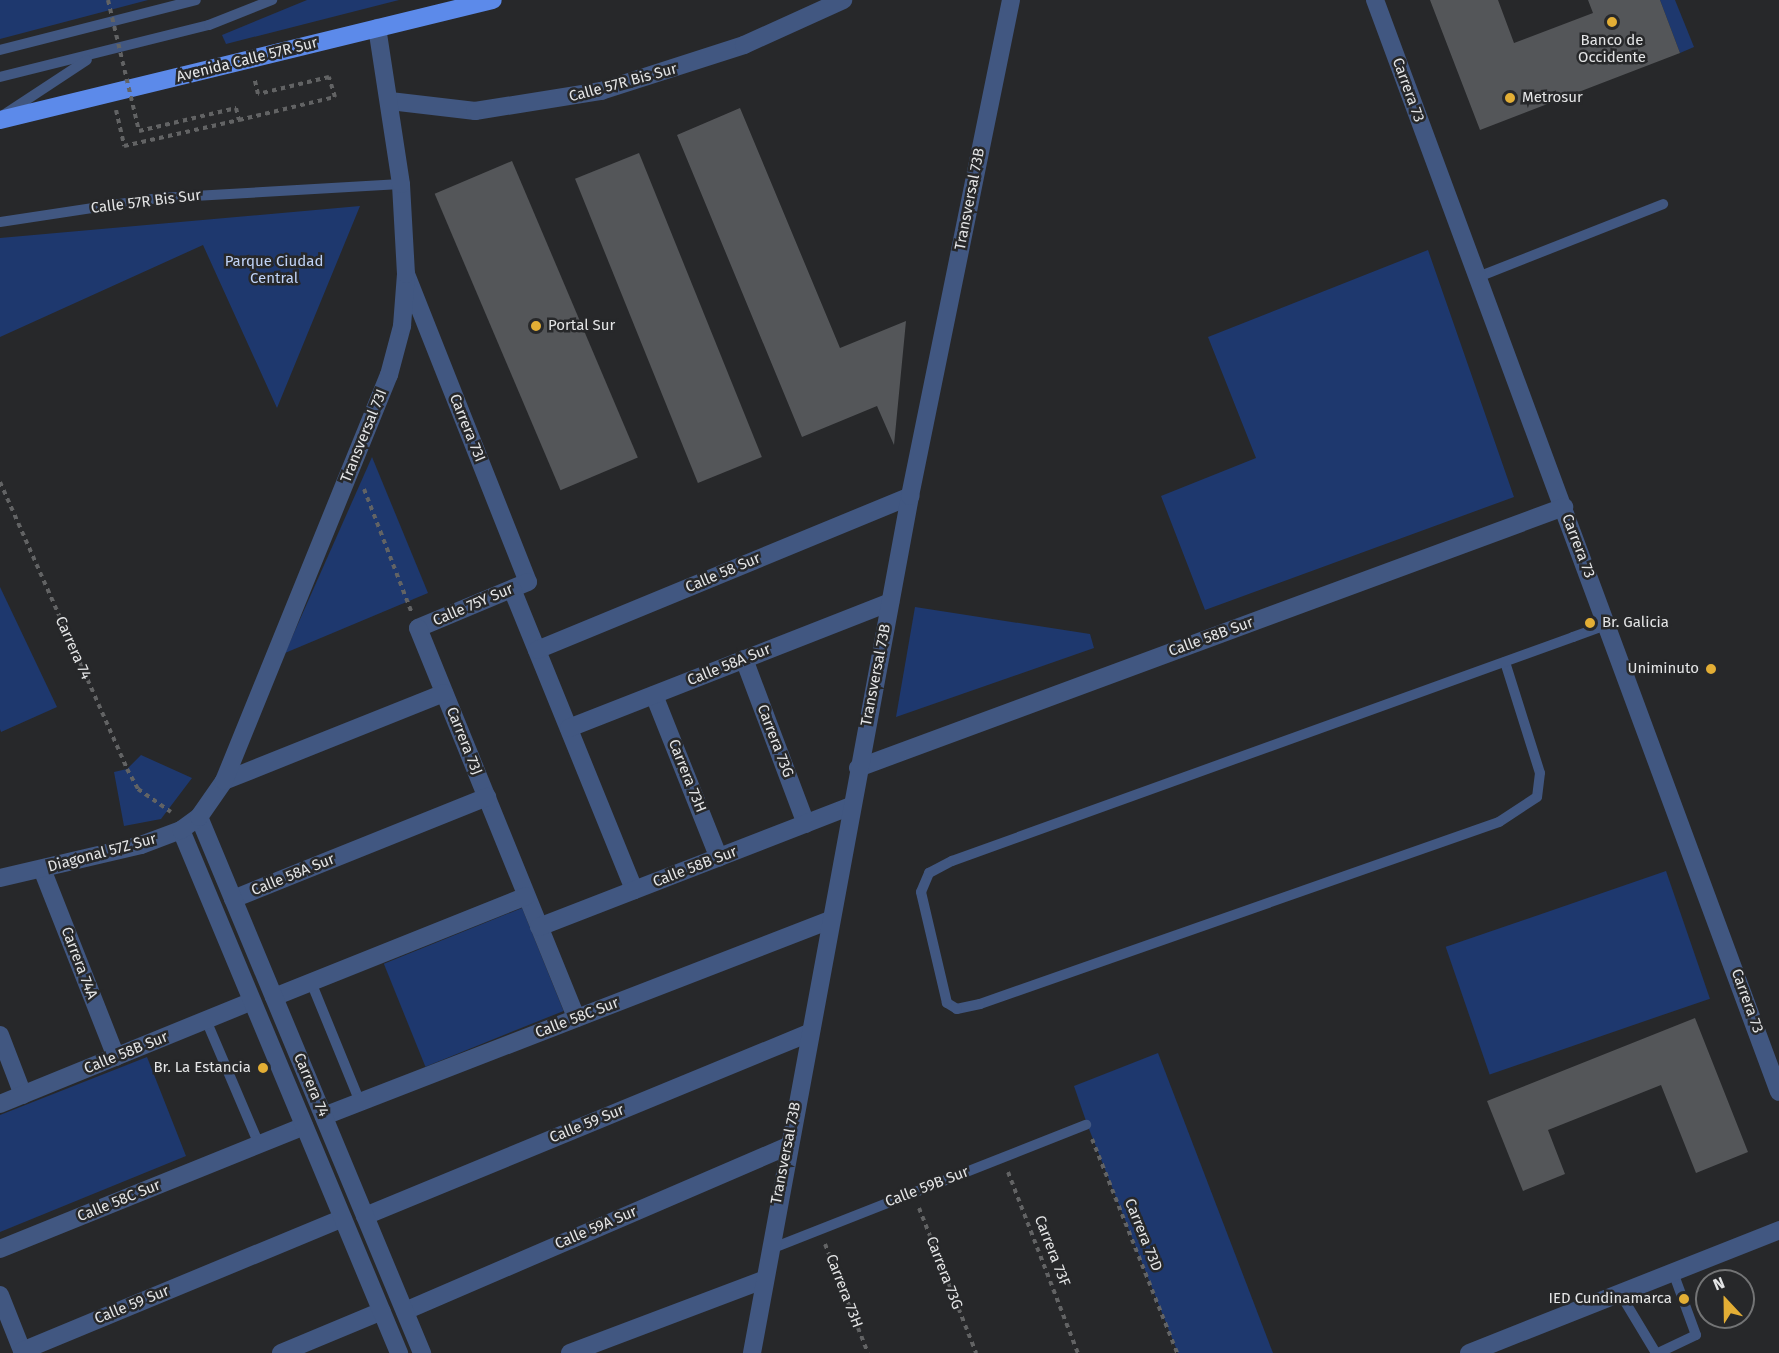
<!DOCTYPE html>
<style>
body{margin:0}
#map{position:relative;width:1779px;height:1353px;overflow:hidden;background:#27282a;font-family:"Fira Sans",sans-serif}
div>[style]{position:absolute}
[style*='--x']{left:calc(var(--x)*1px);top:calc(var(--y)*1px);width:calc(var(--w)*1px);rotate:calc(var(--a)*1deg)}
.green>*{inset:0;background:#1e386e;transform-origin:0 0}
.building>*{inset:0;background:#545659;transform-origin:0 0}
.path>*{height:4px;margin-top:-2px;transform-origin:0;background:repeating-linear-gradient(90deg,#626364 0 4.5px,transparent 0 9px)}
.service>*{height:10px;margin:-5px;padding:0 5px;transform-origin:5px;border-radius:5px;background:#415781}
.minor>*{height:18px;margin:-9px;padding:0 9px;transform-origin:9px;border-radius:9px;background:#415781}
.tertiary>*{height:18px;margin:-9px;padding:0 9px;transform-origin:9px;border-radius:9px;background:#415781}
.trunk>*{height:18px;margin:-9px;padding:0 9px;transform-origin:9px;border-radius:9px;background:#5c8aea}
.path-bridge>*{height:4px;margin-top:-2px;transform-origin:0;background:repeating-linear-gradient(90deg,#626364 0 4.5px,transparent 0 9px)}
.dots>*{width:16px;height:16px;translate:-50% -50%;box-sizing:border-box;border:3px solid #27282a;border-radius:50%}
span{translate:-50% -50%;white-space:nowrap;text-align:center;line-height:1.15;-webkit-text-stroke:5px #27282a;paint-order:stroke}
.poi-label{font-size:15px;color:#e4e5e6}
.left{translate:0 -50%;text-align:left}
.right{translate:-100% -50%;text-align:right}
.street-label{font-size:15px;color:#e4e5e6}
.park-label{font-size:15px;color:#bfd2f6}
.north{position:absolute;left:1695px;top:1269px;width:60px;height:60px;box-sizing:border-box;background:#27282a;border:2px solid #737475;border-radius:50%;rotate:338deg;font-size:16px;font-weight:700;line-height:24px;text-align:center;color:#e4e5e6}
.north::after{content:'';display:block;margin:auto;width:21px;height:27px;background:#e3ae35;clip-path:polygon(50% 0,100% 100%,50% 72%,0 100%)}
</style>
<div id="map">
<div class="green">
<i style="clip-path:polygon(0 0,148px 0,0 39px)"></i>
<i style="clip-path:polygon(307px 0,399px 0,226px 44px,222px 35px)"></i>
<i style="clip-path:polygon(1660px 0,1675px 0,1694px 47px,1680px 53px)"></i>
<i style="clip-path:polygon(360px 206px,277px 408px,203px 245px,0 337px,0 238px)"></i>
<i style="clip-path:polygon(1428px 250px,1514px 497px,1205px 610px,1161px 496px,1256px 458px,1208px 337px)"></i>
<i style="clip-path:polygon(372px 457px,428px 593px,285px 653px)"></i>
<i style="clip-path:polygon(0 587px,57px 707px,1px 732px,0 729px)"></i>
<i style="clip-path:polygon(915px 607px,1090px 634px,1094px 648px,896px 717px)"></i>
<i style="clip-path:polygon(141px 755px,192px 778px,161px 819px,124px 826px,114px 772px,127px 769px)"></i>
<i style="left:1666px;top:871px;width:135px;height:233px;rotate:71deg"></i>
<i style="left:522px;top:908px;width:111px;height:149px;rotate:68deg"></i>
<i style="clip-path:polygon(1158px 1053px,1273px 1353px,1178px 1353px,1087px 1124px,1074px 1086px)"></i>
<i style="clip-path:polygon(147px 1057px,186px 1156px,0 1232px,0 1115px)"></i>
</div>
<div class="building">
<i style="clip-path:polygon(1430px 0,1498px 0,1514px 43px,1593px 13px,1588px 0,1660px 0,1680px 53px,1480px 130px)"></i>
<i style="clip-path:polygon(740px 108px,840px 348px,906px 321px,894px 445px,877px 406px,802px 437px,677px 135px)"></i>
<i style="left:639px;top:153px;width:328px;height:69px;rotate:68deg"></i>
<i style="left:512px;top:161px;width:322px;height:84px;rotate:67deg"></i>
<i style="clip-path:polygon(1695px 1018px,1748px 1152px,1696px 1173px,1661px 1085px,1548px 1130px,1565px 1174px,1523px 1191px,1487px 1101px)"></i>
</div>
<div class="path">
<i style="--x:116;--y:110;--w:37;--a:77"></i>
<i style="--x:124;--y:146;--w:118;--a:-12.7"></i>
<i style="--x:139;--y:131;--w:100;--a:-13.3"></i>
<i style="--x:236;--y:108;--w:12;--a:76"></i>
<i style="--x:239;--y:120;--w:99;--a:-13.5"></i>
<i style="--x:335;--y:97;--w:21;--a:-107"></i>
<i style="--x:329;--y:77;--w:73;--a:166.5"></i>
<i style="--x:258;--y:94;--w:17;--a:-103"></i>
<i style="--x:0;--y:482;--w:314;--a:66.1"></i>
<i style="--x:127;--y:769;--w:23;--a:61"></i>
<i style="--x:138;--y:789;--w:40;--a:34.9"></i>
<i style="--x:364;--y:489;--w:131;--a:68.9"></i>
<i style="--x:1092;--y:1139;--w:230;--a:68.3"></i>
<i style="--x:1008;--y:1172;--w:194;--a:68.9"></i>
<i style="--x:919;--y:1208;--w:156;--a:68.5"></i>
<i style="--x:825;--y:1244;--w:117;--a:68.5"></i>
</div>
<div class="service">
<i style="--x:0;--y:50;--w:202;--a:-14.3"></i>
<i style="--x:0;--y:77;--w:215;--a:-14"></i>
<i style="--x:209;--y:25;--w:68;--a:-21.6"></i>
<i style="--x:5;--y:114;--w:98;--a:-33.4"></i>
<i style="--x:0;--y:222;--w:161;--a:-8.6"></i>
<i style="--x:159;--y:198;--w:242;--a:-3.3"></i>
<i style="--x:1478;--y:277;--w:199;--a:-21.5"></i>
<i style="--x:1505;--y:662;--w:116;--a:72.5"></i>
<i style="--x:1540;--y:773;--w:24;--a:97"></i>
<i style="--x:1537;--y:797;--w:45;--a:146.7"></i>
<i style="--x:1499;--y:822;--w:550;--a:160.68"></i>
<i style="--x:980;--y:1004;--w:24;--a:168"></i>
<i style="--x:957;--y:1009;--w:12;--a:-149"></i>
<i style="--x:947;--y:1003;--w:114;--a:-103.2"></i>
<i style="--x:921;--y:892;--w:21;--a:-67"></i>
<i style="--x:929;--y:873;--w:26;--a:-28"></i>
<i style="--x:952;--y:861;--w:660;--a:-19.83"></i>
<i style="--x:1573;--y:637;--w:37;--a:-20"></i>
<i style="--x:311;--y:982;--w:130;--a:67.8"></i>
<i style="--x:206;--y:1020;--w:135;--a:66.9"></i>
<i style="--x:768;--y:1250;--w:342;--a:-21.5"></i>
<i style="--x:1621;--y:1295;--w:68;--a:58.9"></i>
<i style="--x:1658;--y:1353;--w:42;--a:-25.3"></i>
<i style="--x:1696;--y:1335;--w:64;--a:-110.1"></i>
</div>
<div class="minor">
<i style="--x:1375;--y:0;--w:1164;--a:69.7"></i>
<i style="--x:390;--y:101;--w:86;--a:6.7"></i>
<i style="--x:475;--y:111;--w:128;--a:-9"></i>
<i style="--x:601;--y:91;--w:150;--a:-17.8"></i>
<i style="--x:744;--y:45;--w:109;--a:-24.4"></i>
<i style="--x:406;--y:274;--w:331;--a:68.4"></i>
<i style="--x:528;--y:582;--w:119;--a:157.3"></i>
<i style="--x:418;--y:628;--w:421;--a:67.9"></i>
<i style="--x:512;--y:589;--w:325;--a:67.9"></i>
<i style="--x:537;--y:650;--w:404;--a:-22.4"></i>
<i style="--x:744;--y:659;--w:176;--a:69.4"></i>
<i style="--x:654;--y:695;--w:175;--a:68.3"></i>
<i style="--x:569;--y:728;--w:345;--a:-21.4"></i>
<i style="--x:858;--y:768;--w:753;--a:-20.29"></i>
<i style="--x:224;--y:781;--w:237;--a:-21.8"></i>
<i style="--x:42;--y:869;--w:202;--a:68.5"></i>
<i style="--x:233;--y:899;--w:274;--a:-21.9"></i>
<i style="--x:539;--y:927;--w:335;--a:-21.2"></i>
<i style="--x:274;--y:997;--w:271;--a:-21.8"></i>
<i style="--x:0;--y:1035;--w:64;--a:69"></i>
<i style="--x:0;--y:1104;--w:272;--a:-22.2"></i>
<i style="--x:324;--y:1116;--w:543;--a:-21.17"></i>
<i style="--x:365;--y:1216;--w:480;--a:-22.4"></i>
<i style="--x:0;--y:1249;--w:328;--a:-22"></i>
<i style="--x:0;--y:1295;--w:62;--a:68.4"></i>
<i style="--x:405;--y:1311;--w:417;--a:-23.3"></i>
<i style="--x:22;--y:1351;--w:347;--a:-22.5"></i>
<i style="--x:281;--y:1353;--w:109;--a:-22.6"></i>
<i style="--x:570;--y:1353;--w:206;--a:-20.7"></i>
<i style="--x:752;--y:1353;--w:871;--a:-79.55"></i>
<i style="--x:910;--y:496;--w:506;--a:-78.49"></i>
</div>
<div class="tertiary">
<i style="--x:199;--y:817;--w:581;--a:67.41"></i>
<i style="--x:181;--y:830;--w:567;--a:67.37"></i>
<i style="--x:0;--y:878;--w:145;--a:-13.2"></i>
<i style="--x:141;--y:845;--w:43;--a:-20.6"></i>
<i style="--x:181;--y:830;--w:22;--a:-36"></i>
<i style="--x:199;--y:817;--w:44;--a:-55.2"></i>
<i style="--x:224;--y:781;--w:438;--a:-67.9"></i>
<i style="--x:389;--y:375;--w:51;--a:-75.1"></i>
<i style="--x:402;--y:326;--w:52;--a:-85.6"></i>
<i style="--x:406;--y:274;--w:90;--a:-93.2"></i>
<i style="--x:401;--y:184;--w:158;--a:-98.7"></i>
<i style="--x:1469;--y:1353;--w:334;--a:-21.6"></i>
</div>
<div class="trunk">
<i style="--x:0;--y:120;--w:507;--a:-13.68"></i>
</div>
<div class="path-bridge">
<i style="--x:108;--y:0;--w:135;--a:76.7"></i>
</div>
<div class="dots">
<i style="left:1612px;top:22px;background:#e3ae35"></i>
<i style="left:1510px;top:98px;background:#e3ae35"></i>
<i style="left:536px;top:326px;background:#e3ae35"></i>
<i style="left:1590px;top:623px;background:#e3ae35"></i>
<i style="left:1711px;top:669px;background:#e3ae35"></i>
<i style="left:263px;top:1068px;background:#e3ae35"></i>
<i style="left:1684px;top:1299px;background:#e3ae35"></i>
</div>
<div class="poi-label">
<span style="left:1612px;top:49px">Banco de<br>Occidente</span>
<span class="left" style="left:1522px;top:98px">Metrosur</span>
<span class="left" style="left:548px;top:326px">Portal Sur</span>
<span class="left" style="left:1602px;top:623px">Br. Galicia</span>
<span class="right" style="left:1699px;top:669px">Uniminuto</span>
<span class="right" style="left:251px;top:1068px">Br. La Estancia</span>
<span class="right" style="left:1672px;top:1299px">IED Cundinamarca</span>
</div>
<div class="street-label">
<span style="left:247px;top:60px;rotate:-14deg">Avenida Calle 57R Sur</span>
<span style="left:623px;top:83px;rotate:-15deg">Calle 57R Bis Sur</span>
<span style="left:1408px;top:90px;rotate:70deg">Carrera 73</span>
<span style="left:970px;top:199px;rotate:-79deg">Transversal 73B</span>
<span style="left:146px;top:202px;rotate:-7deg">Calle 57R Bis Sur</span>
<span style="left:467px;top:428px;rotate:68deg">Carrera 73I</span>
<span style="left:364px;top:436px;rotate:-68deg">Transversal 73I</span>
<span style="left:1578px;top:546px;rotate:69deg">Carrera 73</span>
<span style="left:723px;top:573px;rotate:-23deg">Calle 58 Sur</span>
<span style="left:473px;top:605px;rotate:-23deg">Calle 75Y Sur</span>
<span style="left:1211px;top:637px;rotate:-20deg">Calle 58B Sur</span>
<span style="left:73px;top:648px;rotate:66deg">Carrera 74</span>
<span style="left:729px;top:665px;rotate:-22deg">Calle 58A Sur</span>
<span style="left:876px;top:675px;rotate:-79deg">Transversal 73B</span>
<span style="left:464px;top:741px;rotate:68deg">Carrera 73J</span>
<span style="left:775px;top:741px;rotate:69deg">Carrera 73G</span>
<span style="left:687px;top:776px;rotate:68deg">Carrera 73H</span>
<span style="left:102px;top:853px;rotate:-15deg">Diagonal 57Z Sur</span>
<span style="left:695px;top:867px;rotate:-21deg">Calle 58B Sur</span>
<span style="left:293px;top:875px;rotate:-22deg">Calle 58A Sur</span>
<span style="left:79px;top:963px;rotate:69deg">Carrera 74A</span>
<span style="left:1747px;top:1001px;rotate:70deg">Carrera 73</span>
<span style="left:577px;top:1018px;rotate:-21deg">Calle 58C Sur</span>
<span style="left:126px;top:1053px;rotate:-22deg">Calle 58B Sur</span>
<span style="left:311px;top:1085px;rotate:67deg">Carrera 74</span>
<span style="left:587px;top:1124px;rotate:-22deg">Calle 59 Sur</span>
<span style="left:786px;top:1153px;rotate:-79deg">Transversal 73B</span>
<span style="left:927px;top:1187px;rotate:-21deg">Calle 59B Sur</span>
<span style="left:119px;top:1201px;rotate:-22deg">Calle 58C Sur</span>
<span style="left:596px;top:1228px;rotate:-23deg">Calle 59A Sur</span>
<span style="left:1143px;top:1235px;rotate:68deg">Carrera 73D</span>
<span style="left:1052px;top:1251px;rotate:69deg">Carrera 73F</span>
<span style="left:944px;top:1273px;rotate:69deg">Carrera 73G</span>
<span style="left:844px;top:1291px;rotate:69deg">Carrera 73H</span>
<span style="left:132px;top:1305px;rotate:-22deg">Calle 59 Sur</span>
</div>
<div class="park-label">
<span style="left:274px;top:270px">Parque Ciudad<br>Central</span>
</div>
<div class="north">N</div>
</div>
